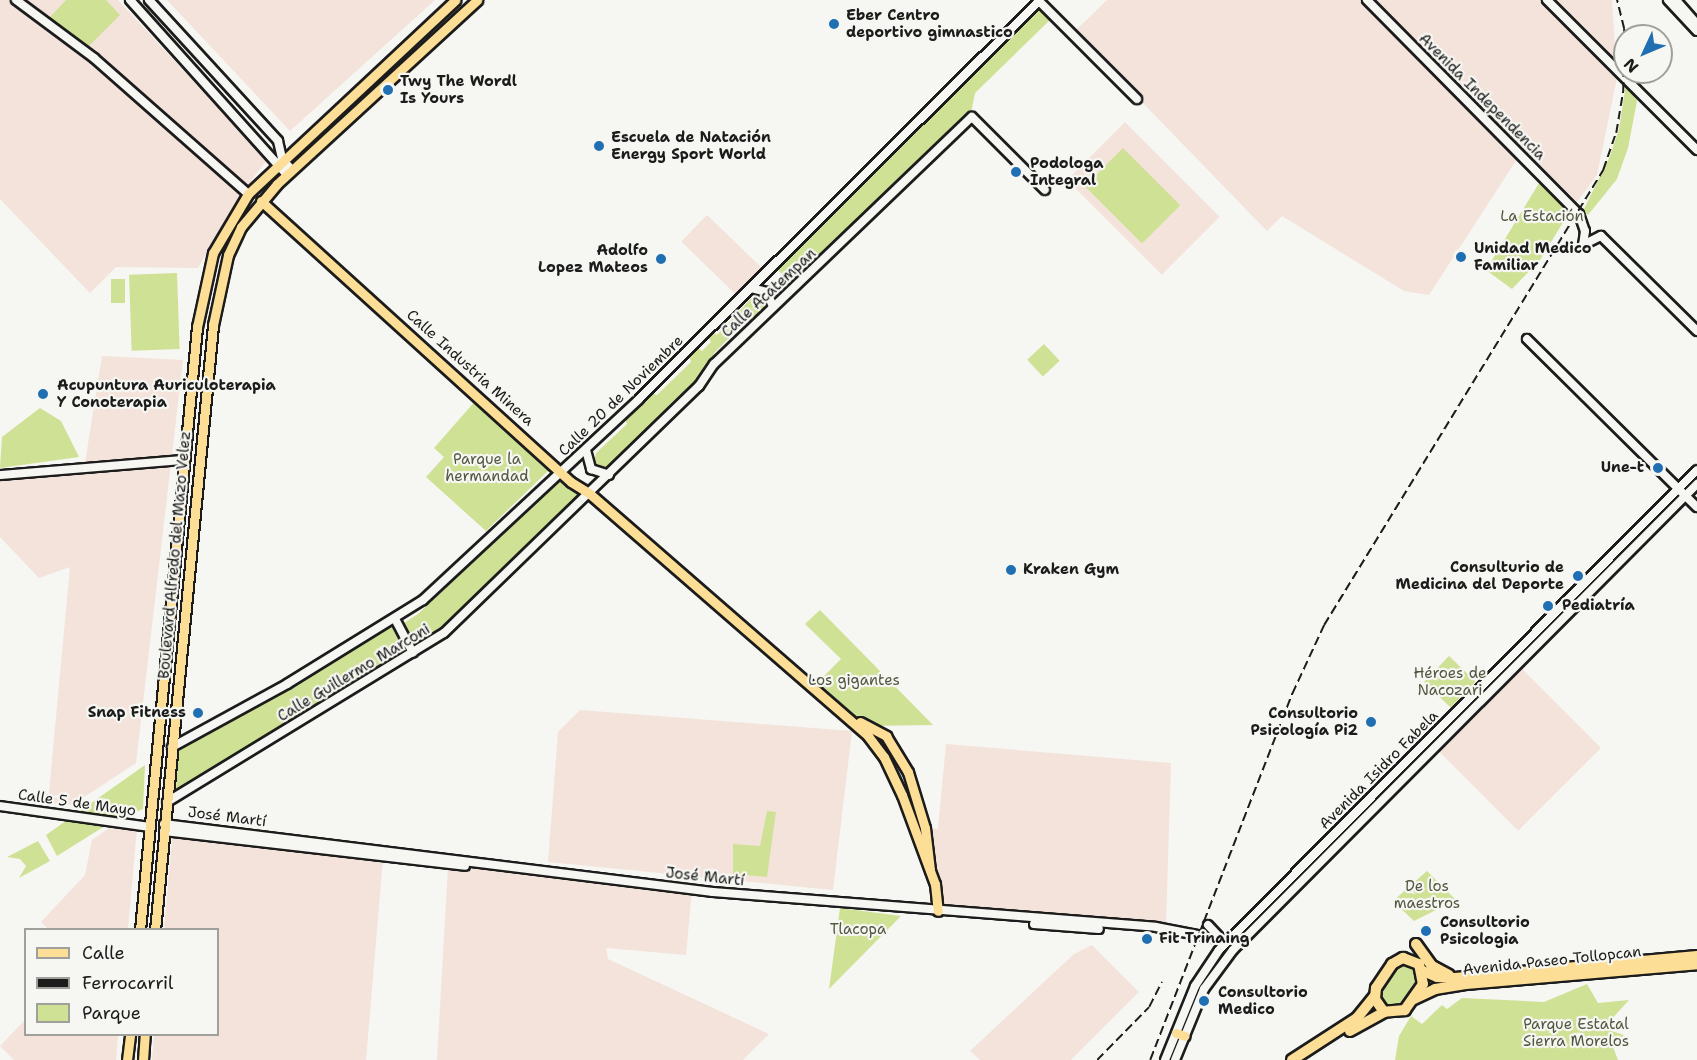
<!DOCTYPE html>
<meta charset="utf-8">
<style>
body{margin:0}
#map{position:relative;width:1697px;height:1060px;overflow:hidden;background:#f6f6f2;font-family:"Shantell Sans",sans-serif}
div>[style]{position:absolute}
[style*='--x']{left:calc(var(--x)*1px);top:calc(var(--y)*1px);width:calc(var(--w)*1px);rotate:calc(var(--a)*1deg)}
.built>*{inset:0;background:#f4e3db;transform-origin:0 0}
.green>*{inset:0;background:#cfe195;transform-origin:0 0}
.roads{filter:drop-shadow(2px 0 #1c1c1c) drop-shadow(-2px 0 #1c1c1c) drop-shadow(0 2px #1c1c1c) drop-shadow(0 -2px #1c1c1c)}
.secondary>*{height:8px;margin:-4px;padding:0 4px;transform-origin:4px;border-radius:4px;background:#f6f6f2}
.primary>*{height:9px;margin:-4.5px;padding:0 4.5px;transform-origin:4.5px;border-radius:4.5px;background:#fdde96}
.highway>*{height:10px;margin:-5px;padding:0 5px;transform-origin:5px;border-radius:5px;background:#fdde96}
.rail>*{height:1.5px;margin-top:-0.75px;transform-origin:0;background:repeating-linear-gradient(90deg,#1c1c1c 0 9px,transparent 0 13.5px)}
.dots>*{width:16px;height:16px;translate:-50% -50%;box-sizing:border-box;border:3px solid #f6f6f2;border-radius:50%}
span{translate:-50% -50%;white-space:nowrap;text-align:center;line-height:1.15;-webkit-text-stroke:4.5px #f6f6f2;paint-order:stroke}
.poi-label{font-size:15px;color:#1c1c1c;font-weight:700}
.left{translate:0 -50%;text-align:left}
.right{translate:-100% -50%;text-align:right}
.street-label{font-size:15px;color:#1c1c1c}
.park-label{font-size:15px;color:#525740}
.legend{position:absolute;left:24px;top:928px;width:195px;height:108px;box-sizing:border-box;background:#f6f6f2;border:2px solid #9f9f9c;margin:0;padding:8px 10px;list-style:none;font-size:18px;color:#1c1c1c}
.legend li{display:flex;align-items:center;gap:12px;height:30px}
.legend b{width:30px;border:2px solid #9f9f9c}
.north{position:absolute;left:1613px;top:24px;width:60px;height:60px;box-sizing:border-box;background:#f6f6f2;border:2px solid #9f9f9c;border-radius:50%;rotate:226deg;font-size:16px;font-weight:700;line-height:24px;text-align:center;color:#1c1c1c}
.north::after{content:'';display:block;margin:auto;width:21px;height:27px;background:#1f6fb2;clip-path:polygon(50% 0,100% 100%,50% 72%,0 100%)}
</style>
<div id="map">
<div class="built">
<i style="clip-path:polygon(0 0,118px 0,267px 160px,240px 195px,198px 268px,116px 267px,90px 293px,0 199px)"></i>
<i style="clip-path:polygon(167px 0,435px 0,290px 131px)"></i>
<i style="clip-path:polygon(1107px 0,1359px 0,1517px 159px,1429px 295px,1404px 291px,1282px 216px,1267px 231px,1074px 32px)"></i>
<i style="clip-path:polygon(1376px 0,1612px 0,1617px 78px,1597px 175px,1577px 202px)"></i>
<i style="left:1125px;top:122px;width:134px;height:82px;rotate:45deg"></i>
<i style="left:707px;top:215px;width:76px;height:37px;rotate:44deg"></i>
<i style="clip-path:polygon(102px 356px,183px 360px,136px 763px,72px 805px,48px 803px,70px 567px,39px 578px,0 537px,0 479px,84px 469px)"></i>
<i style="left:1521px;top:668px;width:113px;height:117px;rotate:45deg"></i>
<i style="clip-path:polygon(580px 710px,852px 731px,833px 890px,548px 862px,558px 732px)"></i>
<i style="clip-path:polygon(946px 744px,1171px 763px,1166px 924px,943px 907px,929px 828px,938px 829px)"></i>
<i style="clip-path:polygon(112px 826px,137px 828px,128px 929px,48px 929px,41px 922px,85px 875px,92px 840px)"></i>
<i style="clip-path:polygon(178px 835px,383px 859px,366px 1060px,152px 1060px,154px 1035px,218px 1034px,218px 930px,164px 929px,172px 839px)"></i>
<i style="clip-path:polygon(448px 866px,692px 890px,686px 955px,606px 948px,608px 959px,769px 1034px,743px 1060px,437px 1060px)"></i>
<i style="clip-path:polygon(1092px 945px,1139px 992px,1071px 1060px,980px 1060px,970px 1051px,1074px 954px)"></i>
<i style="clip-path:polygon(25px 1020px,26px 1034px,118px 1035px,116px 1060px,14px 1060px,0 1046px)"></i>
</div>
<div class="green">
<i style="clip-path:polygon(66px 0,106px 0,120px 15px,89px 46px,50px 17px)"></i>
<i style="clip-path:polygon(1038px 6px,1051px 19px,975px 93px,971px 113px,794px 286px,776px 268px)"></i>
<i style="clip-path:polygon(1626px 84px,1637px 101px,1628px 148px,1617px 179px,1588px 215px,1583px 211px,1610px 156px,1619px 129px)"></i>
<i style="left:1123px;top:148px;width:81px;height:54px;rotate:45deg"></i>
<i style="clip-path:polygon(1541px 180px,1570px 211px,1540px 260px,1512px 289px,1486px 270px)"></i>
<i style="left:177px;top:273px;width:76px;height:48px;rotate:88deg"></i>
<i style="left:111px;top:279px;width:14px;height:24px"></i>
<i style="clip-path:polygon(757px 292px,765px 292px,767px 308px,750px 324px,749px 318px,714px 353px,715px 359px,704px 373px,668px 406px,669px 411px,615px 466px,597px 470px,593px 464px,596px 453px,627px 424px,625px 418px,651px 393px,657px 395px,691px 362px,689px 356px,698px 348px,702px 351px,711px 342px,708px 337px,713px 332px,717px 335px)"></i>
<i style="left:1044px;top:344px;width:23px;height:23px;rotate:47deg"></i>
<i style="clip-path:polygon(477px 399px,554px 465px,486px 531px,426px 477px,444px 457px,434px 448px)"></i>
<i style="clip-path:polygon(40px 408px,61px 421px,79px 457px,0 468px,2px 437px)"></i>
<i style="clip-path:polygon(563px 475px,583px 494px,444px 632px,419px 648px,404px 623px,418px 614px)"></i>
<i style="clip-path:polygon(820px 610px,933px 725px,866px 726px,818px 682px,841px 659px,805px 624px)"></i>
<i style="clip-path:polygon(391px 626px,406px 651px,176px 789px,179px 749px)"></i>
<i style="left:1449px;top:656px;width:37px;height:36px;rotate:44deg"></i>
<i style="clip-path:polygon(145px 765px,143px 809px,108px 824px,57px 856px,46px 835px)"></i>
<i style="clip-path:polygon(767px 811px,776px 812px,767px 877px,733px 874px,733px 844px,760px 846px)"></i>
<i style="clip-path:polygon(38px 841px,50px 861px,19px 878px,26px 866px,20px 859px,7px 857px)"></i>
<i style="clip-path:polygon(1427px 871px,1456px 900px,1414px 921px,1393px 901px)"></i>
<i style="clip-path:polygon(840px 908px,901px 916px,829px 989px)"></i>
<i style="clip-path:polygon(1405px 963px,1416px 967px,1418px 978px,1406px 1000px,1398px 1007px,1388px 1009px,1380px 995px,1384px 982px)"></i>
<i style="clip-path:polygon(1587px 984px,1598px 1003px,1629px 1000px,1609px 1022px,1612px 1031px,1624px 1035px,1613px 1047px,1618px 1060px,1395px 1060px,1399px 1036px,1411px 1016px,1422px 1024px,1442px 1005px,1447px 1009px,1462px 998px,1544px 1002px)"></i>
</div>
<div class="roads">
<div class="secondary">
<i style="--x:16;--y:0;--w:97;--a:36.6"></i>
<i style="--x:94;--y:58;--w:205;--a:41.4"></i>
<i style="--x:130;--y:0;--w:235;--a:48.1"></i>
<i style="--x:149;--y:0;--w:191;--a:47.5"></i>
<i style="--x:278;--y:141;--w:18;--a:77"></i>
<i style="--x:282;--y:159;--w:15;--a:48"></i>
<i style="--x:1038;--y:0;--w:140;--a:45"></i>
<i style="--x:1367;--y:0;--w:301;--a:45.3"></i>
<i style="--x:1579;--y:214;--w:18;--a:71"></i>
<i style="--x:1585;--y:231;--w:14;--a:98"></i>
<i style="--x:1547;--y:0;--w:212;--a:45"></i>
<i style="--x:1668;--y:0;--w:42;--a:46.9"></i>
<i style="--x:1676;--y:0;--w:32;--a:49"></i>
<i style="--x:1583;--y:245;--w:20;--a:-27"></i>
<i style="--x:1601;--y:236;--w:135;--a:44.7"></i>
<i style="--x:751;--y:288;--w:16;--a:14"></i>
<i style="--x:767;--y:292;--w:16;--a:68"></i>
<i style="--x:1527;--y:339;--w:239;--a:44.7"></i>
<i style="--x:586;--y:450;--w:20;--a:75"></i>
<i style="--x:591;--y:469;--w:19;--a:18"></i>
<i style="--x:0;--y:475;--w:185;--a:-4.7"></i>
<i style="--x:395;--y:619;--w:38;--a:62"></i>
<i style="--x:172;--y:747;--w:131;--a:-28.7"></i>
<i style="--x:287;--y:684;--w:160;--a:-31.7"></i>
<i style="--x:423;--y:600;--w:294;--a:-42.9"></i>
<i style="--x:638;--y:400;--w:566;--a:-44.86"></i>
<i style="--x:167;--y:802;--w:324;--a:-31.4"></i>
<i style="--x:444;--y:633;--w:355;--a:-44.1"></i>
<i style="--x:699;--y:386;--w:27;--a:-56"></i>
<i style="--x:714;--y:364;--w:357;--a:-43.8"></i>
<i style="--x:972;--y:117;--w:103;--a:45"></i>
<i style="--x:0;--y:806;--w:151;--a:8"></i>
<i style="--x:164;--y:824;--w:553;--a:7.06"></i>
<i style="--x:713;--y:892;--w:444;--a:4.5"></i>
<i style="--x:1156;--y:927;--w:73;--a:11"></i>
<i style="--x:164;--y:831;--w:303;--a:6.6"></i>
<i style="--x:1034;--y:924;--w:65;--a:4.4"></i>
<i style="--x:1208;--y:925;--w:16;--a:47"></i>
<i style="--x:1165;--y:1060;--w:80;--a:-67.9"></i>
<i style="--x:1195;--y:986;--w:43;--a:-56.3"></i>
<i style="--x:1219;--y:950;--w:677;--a:-45.12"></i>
<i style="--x:1175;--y:1060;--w:77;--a:-67.8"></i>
<i style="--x:1204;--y:989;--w:49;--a:-53.4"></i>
<i style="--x:1233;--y:950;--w:658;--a:-45.12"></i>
</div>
<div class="primary">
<i style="--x:261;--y:201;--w:418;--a:42.2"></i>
<i style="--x:571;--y:482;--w:22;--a:32"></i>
<i style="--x:590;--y:494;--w:369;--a:41"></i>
<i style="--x:868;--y:736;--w:26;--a:53"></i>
<i style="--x:884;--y:757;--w:42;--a:64.7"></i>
<i style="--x:902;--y:795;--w:95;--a:69.7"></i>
<i style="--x:935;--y:884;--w:27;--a:84"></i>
<i style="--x:860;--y:722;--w:30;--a:28"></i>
<i style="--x:886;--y:736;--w:42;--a:58.6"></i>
<i style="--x:908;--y:772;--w:59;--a:73.1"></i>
<i style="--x:925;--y:828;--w:42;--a:83.2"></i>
<i style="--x:140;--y:930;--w:606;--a:-84.6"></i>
<i style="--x:197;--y:327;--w:76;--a:-77.8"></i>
<i style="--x:213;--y:253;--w:69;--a:-59.3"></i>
<i style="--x:248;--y:194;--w:284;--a:-43.1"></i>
<i style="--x:155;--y:930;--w:608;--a:-84.52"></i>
<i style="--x:213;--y:325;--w:72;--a:-77.9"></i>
<i style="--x:228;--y:255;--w:31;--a:-65"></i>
<i style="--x:241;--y:227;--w:56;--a:-50.1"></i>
<i style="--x:277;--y:184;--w:272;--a:-42.6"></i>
<i style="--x:1176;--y:1033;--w:9;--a:18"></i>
<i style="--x:127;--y:1060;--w:26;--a:-83"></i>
<i style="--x:143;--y:1060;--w:26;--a:-86"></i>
</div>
<div class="highway">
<i style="--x:1416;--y:944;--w:27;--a:54"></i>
<i style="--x:1432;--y:966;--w:19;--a:28"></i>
<i style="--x:1403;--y:958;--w:17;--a:21"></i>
<i style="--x:1419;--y:964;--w:20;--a:79"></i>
<i style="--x:1423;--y:984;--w:32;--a:125"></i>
<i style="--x:1405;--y:1010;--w:21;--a:175"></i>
<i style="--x:1384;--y:1012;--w:16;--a:-125"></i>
<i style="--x:1375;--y:999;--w:11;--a:-85"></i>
<i style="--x:1376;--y:988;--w:29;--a:-56"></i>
<i style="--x:1392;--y:964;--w:13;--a:-29"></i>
<i style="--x:1423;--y:971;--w:15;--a:23"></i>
<i style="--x:1437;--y:977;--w:18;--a:3"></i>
<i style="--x:1455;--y:978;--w:243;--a:-5.2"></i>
<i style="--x:1414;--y:999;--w:23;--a:-25"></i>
<i style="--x:1435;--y:989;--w:31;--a:-9"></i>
<i style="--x:1466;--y:984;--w:232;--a:-4.9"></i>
<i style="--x:1350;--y:1031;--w:39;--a:-29"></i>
<i style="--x:1292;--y:1060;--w:77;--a:-32.9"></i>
<i style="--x:1357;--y:1018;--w:28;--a:-51"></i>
</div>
</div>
<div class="rail">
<i style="--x:1097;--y:1060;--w:74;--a:-45.5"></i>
<i style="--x:1149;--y:1007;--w:28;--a:-63"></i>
<i style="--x:1150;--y:1060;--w:393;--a:-68.8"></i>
<i style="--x:1292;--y:694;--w:76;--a:-65.1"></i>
<i style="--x:1324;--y:625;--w:534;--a:-58.48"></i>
<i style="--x:1603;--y:170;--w:39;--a:-71"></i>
<i style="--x:1616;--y:133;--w:43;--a:-80.5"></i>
<i style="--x:1623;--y:91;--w:62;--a:-89.1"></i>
<i style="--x:1624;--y:29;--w:30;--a:-104"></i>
</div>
<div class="dots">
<i style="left:834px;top:24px;background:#1f6fb2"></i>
<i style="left:388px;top:90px;background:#1f6fb2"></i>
<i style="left:599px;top:146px;background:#1f6fb2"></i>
<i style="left:1016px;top:172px;background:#1f6fb2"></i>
<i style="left:1461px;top:257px;background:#1f6fb2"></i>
<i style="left:661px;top:259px;background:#1f6fb2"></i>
<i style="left:43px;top:394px;background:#1f6fb2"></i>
<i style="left:1658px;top:468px;background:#1f6fb2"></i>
<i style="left:1011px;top:570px;background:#1f6fb2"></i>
<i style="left:1578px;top:576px;background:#1f6fb2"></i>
<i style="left:1548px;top:606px;background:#1f6fb2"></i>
<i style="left:198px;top:713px;background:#1f6fb2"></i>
<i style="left:1371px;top:722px;background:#1f6fb2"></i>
<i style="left:1426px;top:931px;background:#1f6fb2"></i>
<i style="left:1147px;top:939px;background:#1f6fb2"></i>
<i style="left:1204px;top:1001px;background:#1f6fb2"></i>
</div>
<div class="poi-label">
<span class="left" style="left:846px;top:24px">Eber Centro<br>deportivo gimnastico</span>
<span class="left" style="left:400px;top:90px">Twy The Wordl<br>Is Yours</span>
<span class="left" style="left:611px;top:146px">Escuela de Natación<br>Energy Sport World</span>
<span class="left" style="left:1030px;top:172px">Podologa<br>Integral</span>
<span class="left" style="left:1474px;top:257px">Unidad Medico<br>Familiar</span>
<span class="right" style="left:648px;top:259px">Adolfo<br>Lopez Mateos</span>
<span class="left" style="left:57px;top:394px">Acupuntura Auriculoterapia<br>Y Conoterapia</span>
<span class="right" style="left:1644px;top:468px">Une-t</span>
<span class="right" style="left:1564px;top:576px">Consulturio de<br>Medicina del Deporte</span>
<span class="left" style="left:1023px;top:570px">Kraken Gym</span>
<span class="left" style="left:1562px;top:606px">Pediatría</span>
<span class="right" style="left:186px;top:713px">Snap Fitness</span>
<span class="right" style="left:1358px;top:722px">Consultorio<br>Psicología Pi2</span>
<span class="left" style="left:1440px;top:931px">Consultorio<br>Psicologia</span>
<span class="left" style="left:1159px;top:939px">Fit Trinaing</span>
<span class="left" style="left:1218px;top:1001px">Consultorio<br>Medico</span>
</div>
<div class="street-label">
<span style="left:1482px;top:97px;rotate:45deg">Avenida Independencia</span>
<span style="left:769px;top:293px;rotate:-43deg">Calle Acatempan</span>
<span style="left:470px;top:368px;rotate:42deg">Calle Industria Minera</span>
<span style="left:621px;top:396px;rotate:-44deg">Calle 20 de Noviembre</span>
<span style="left:175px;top:555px;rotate:-85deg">Boulevard Alfredo del Mazo Velez</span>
<span style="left:354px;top:673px;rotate:-31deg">Calle Guillermo Marconi</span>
<span style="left:1379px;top:770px;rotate:-45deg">Avenida Isidro Fabela</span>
<span style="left:77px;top:803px;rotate:8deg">Calle 5 de Mayo</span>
<span style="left:227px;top:817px;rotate:7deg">José Martí</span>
<span style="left:705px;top:877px;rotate:6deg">José Martí</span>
<span style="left:1552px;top:961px;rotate:-6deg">Avenida Paseo Tollopcan</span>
</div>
<div class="park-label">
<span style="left:1542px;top:217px">La Estación</span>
<span style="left:487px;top:468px">Parque la<br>hermandad</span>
<span style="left:1450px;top:682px">Héroes de<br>Nacozari</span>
<span style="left:854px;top:681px">Los gigantes</span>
<span style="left:1427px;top:895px">De los<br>maestros</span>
<span style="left:858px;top:930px">Tlacopa</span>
<span style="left:1576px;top:1033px">Parque Estatal<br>Sierra Morelos</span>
</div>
<ul class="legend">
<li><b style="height:8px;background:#fdde96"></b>Calle</li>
<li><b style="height:8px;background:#1c1c1c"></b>Ferrocarril</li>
<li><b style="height:16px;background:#cfe195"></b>Parque</li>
</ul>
<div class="north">N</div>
</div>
